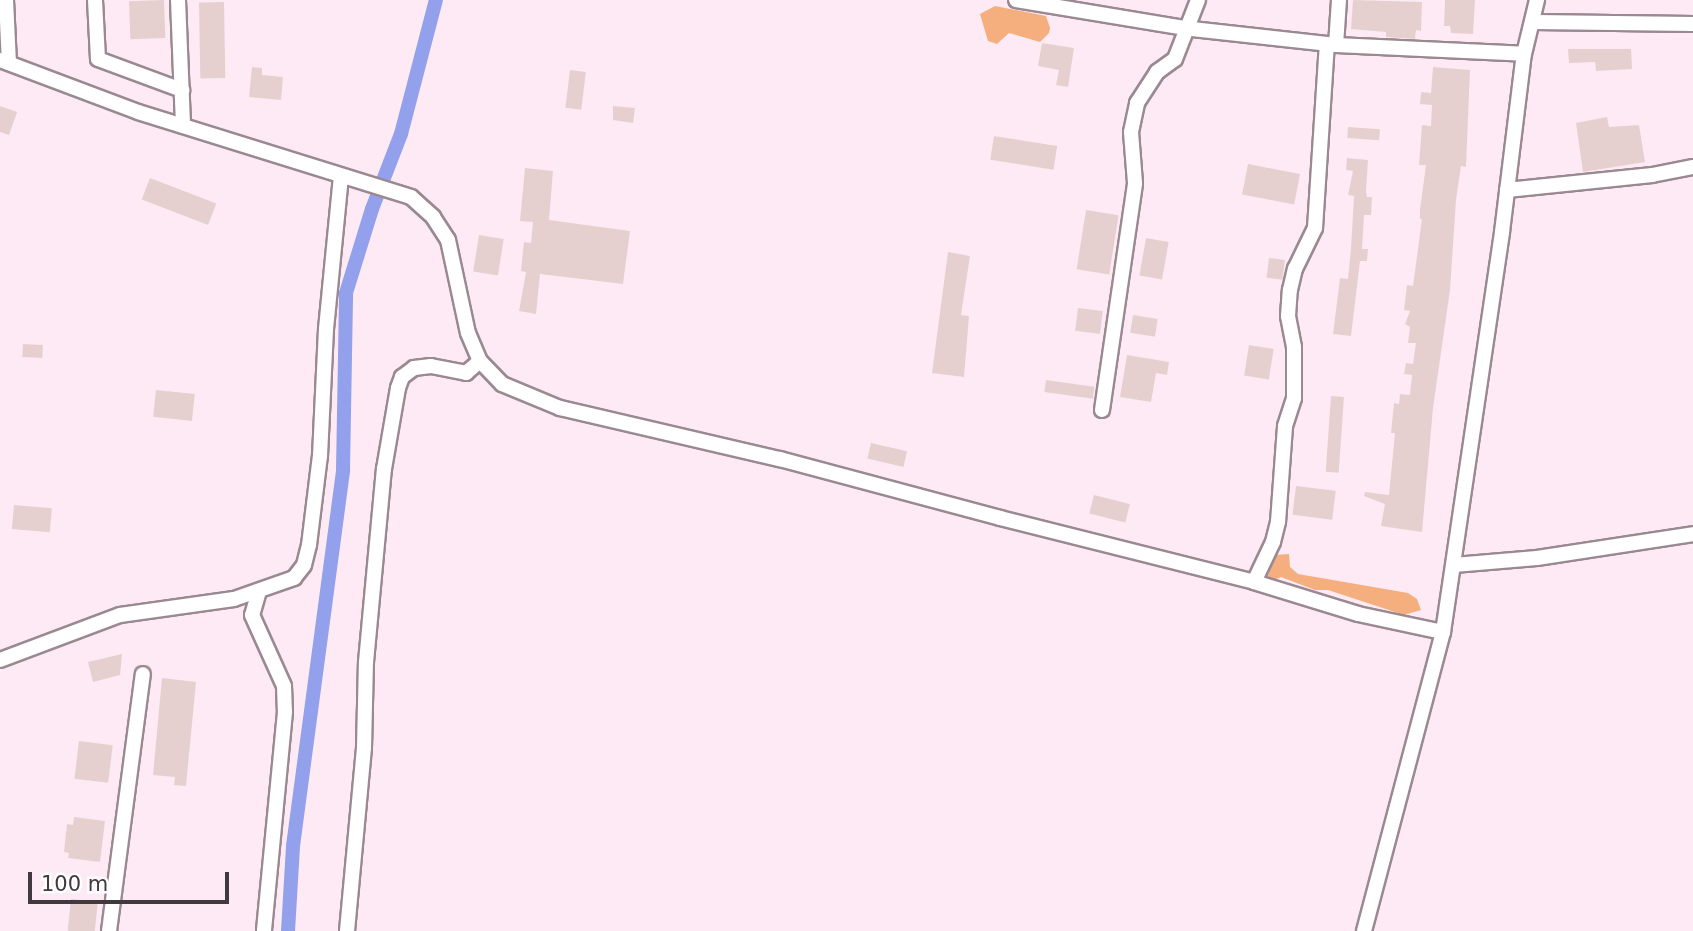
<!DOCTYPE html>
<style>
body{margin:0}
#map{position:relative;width:1693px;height:931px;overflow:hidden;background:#feeaf4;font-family:"DejaVu Sans",sans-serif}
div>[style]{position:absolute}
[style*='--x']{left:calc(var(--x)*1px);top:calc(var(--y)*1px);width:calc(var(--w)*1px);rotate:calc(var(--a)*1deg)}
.green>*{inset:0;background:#f5af7e}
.canal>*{height:14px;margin:-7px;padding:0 7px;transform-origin:7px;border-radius:7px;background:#93a0eb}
.building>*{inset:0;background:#e6d0cf;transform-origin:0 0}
.roads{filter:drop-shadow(2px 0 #9b8992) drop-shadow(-2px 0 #9b8992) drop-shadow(0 2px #9b8992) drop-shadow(0 -2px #9b8992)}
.minor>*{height:14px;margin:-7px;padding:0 7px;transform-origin:7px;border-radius:7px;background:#fff}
span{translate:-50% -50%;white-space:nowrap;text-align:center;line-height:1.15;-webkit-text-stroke:7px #fefefe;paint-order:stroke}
.scale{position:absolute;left:28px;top:872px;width:201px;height:32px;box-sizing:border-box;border:4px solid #41393d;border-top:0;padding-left:9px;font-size:21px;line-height:24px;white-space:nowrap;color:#41393d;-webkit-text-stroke:5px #fefefe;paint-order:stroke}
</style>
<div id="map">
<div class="green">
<i style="clip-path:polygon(995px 6px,1046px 16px,1050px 28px,1049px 33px,1040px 42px,1009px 33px,997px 44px,988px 41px,980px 14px)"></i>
<i style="clip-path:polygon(1289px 554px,1290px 567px,1298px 574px,1408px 593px,1417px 599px,1421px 610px,1404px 615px,1328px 590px,1315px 590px,1281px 577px,1274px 580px,1267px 578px,1276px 555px)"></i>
</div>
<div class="canal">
<i style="--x:288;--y:931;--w:85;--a:-86.6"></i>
<i style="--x:293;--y:846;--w:379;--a:-82.4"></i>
<i style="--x:343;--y:470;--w:177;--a:-89"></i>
<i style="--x:346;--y:293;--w:88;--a:-72.8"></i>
<i style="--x:372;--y:209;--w:80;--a:-68.9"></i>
<i style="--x:401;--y:134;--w:138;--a:-75.4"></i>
</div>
<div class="building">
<i style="left:164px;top:0;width:38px;height:35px;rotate:88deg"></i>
<i style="clip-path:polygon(1353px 0,1422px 2px,1421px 31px,1416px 30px,1415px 39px,1386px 37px,1386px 32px,1351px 29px)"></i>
<i style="clip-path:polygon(1445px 0,1475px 0,1473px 34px,1451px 33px,1450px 26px,1444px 26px)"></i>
<i style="left:224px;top:2px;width:76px;height:25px;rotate:89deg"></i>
<i style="clip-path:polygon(1042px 43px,1074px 48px,1068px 87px,1056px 85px,1059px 70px,1038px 66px)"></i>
<i style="clip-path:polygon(1568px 49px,1631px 49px,1632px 69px,1596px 71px,1595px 62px,1569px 63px)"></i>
<i style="clip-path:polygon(252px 67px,262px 68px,262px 75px,283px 77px,281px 100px,249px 97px)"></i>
<i style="clip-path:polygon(1433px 67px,1470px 70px,1466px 167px,1461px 166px,1456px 200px,1450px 290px,1433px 408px,1422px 532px,1381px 526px,1385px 504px,1364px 496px,1365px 492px,1389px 495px,1395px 433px,1391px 433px,1394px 403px,1399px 404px,1400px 394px,1410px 395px,1412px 375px,1404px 374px,1406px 363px,1413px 364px,1416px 343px,1408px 343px,1410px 327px,1405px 324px,1410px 311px,1404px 310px,1407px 285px,1413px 286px,1422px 219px,1420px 219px,1420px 209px,1426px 165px,1419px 165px,1422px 125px,1431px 126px,1432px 105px,1420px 104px,1421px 92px,1431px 93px)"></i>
<i style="left:570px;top:70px;width:16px;height:38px;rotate:7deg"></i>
<i style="clip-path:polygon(0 106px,17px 112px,9px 135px,0 132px)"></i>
<i style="clip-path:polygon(613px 106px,635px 108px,633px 123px,613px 120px)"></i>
<i style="clip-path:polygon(1607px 117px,1609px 127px,1639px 125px,1645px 162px,1583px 172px,1576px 123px)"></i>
<i style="left:1348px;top:127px;width:32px;height:11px;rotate:4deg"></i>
<i style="left:994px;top:136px;width:64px;height:24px;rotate:9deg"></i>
<i style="clip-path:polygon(1347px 158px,1368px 160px,1366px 191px,1367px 197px,1372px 197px,1371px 215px,1364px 215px,1362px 249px,1368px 249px,1367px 261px,1360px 261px,1351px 336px,1333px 334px,1340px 278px,1348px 279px,1351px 248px,1354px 196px,1348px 195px,1353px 171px,1346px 170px)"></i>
<i style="left:1248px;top:164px;width:53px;height:31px;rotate:11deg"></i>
<i style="clip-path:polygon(525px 168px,553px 171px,549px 220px,630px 231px,623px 284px,540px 274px,536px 314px,519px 311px,526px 272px,521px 271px,524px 242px,531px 243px,533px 222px,520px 221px)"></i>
<i style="left:150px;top:178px;width:71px;height:23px;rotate:21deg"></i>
<i style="left:1086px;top:210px;width:33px;height:60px;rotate:9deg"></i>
<i style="left:479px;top:235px;width:25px;height:37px;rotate:9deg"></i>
<i style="left:1146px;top:238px;width:23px;height:38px;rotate:10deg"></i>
<i style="clip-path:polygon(948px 252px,970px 256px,961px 315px,969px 316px,964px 377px,932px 373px)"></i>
<i style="left:1269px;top:258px;width:16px;height:20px;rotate:7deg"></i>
<i style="left:1078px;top:308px;width:25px;height:23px;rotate:7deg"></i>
<i style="left:1133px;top:315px;width:25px;height:18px;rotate:9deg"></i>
<i style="left:23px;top:344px;width:20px;height:13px;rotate:3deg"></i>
<i style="left:1249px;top:345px;width:25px;height:31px;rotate:9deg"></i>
<i style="clip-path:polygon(1127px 355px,1169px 362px,1167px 375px,1156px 373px,1151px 402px,1120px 397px)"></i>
<i style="left:1046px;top:380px;width:49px;height:12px;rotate:8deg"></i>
<i style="left:156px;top:390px;width:39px;height:27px;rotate:6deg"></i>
<i style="left:1331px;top:396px;width:13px;height:76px;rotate:4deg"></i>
<i style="left:871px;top:443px;width:37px;height:16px;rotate:13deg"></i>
<i style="left:1296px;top:486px;width:40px;height:29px;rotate:7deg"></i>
<i style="left:1094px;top:495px;width:37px;height:19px;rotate:14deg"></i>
<i style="left:14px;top:505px;width:38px;height:24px;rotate:5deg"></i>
<i style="clip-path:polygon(122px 654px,120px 675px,93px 682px,88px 662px)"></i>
<i style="clip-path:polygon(162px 678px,196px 682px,186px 786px,174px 785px,175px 777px,153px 775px)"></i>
<i style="left:79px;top:741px;width:34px;height:38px;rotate:7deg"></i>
<i style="clip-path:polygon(74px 817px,105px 821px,100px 862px,68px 858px,69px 853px,64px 852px,67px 824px,73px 825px)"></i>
<i style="left:71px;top:899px;width:27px;height:32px;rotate:6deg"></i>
</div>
<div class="roads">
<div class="minor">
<i style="--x:6;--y:0;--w:63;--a:87.3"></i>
<i style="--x:95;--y:0;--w:59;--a:87.1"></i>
<i style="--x:98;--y:59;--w:90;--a:20.3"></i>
<i style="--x:178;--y:0;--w:126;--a:87.7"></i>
<i style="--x:1016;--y:0;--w:178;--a:9.4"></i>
<i style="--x:1192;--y:29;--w:145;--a:6.3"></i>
<i style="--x:1336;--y:45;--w:188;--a:2.7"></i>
<i style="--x:1534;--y:22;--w:159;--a:0.7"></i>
<i style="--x:1336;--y:45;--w:45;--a:-86.2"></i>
<i style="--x:0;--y:60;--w:147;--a:20.6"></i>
<i style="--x:138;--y:112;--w:286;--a:17.3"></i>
<i style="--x:411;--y:197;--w:30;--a:42"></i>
<i style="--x:433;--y:217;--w:27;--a:57"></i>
<i style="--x:448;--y:240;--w:95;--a:77.9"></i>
<i style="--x:468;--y:333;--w:30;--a:67"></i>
<i style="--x:480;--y:361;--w:32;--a:46"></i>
<i style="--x:502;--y:384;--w:63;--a:22.5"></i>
<i style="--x:560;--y:408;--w:226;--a:13.1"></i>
<i style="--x:780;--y:459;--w:228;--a:15"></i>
<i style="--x:1000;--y:518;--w:262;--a:14.1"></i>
<i style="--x:1254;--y:582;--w:109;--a:17.1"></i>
<i style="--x:1358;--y:614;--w:87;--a:12"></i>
<i style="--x:1507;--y:190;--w:146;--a:-5.9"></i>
<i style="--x:1652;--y:175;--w:42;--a:-11"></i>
<i style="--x:1102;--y:410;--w:229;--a:-81.7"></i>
<i style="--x:1135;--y:183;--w:51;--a:-94.5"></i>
<i style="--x:1131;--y:132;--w:30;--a:-78"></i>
<i style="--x:1137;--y:103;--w:37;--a:-57"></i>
<i style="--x:1157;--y:72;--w:22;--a:-36"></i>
<i style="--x:1175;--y:59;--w:63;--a:-68.7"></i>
<i style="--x:1454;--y:565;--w:83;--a:-4.8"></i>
<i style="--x:1537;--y:558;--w:158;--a:-8.7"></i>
<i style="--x:1254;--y:582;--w:44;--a:-64.6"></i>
<i style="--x:1273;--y:542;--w:21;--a:-76"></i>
<i style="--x:1278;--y:522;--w:96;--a:-85.8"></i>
<i style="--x:1285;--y:426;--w:29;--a:-72"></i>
<i style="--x:1294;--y:398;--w:51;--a:-90"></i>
<i style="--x:1294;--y:347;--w:32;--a:-101"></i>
<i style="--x:1288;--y:316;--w:26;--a:-86"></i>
<i style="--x:1290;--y:290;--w:22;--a:-77"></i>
<i style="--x:1295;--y:269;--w:46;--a:-64"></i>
<i style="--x:1315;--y:228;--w:184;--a:-86.3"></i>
<i style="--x:259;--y:591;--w:25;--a:106"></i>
<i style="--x:252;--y:615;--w:78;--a:65.7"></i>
<i style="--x:284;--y:686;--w:26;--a:88"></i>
<i style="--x:285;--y:712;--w:220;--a:95.5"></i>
<i style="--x:0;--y:660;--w:128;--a:-20.6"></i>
<i style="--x:120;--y:615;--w:115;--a:-8"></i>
<i style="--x:234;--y:599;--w:64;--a:-19.3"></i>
<i style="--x:294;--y:578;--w:16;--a:-52"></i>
<i style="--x:304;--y:565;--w:21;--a:-76"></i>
<i style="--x:309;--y:545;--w:90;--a:-83"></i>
<i style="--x:320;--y:456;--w:127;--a:-87.3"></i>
<i style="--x:326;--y:329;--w:154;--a:-84.4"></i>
<i style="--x:109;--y:931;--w:259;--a:-82.5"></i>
<i style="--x:347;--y:931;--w:184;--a:-84.7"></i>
<i style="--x:364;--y:748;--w:86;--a:-88.7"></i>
<i style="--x:366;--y:662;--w:194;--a:-84.7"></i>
<i style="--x:384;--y:469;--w:82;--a:-80.2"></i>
<i style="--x:398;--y:388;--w:12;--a:-70"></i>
<i style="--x:402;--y:377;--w:15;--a:-37"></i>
<i style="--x:414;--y:368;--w:17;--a:-7"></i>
<i style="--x:431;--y:366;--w:36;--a:11"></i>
<i style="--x:466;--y:373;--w:18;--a:-41"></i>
<i style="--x:1364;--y:931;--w:309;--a:-75.2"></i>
<i style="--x:1443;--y:632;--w:404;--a:-81.6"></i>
<i style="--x:1502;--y:232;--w:179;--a:-83"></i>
<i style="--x:1524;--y:54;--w:56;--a:-76.5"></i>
</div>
</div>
<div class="scale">100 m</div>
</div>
